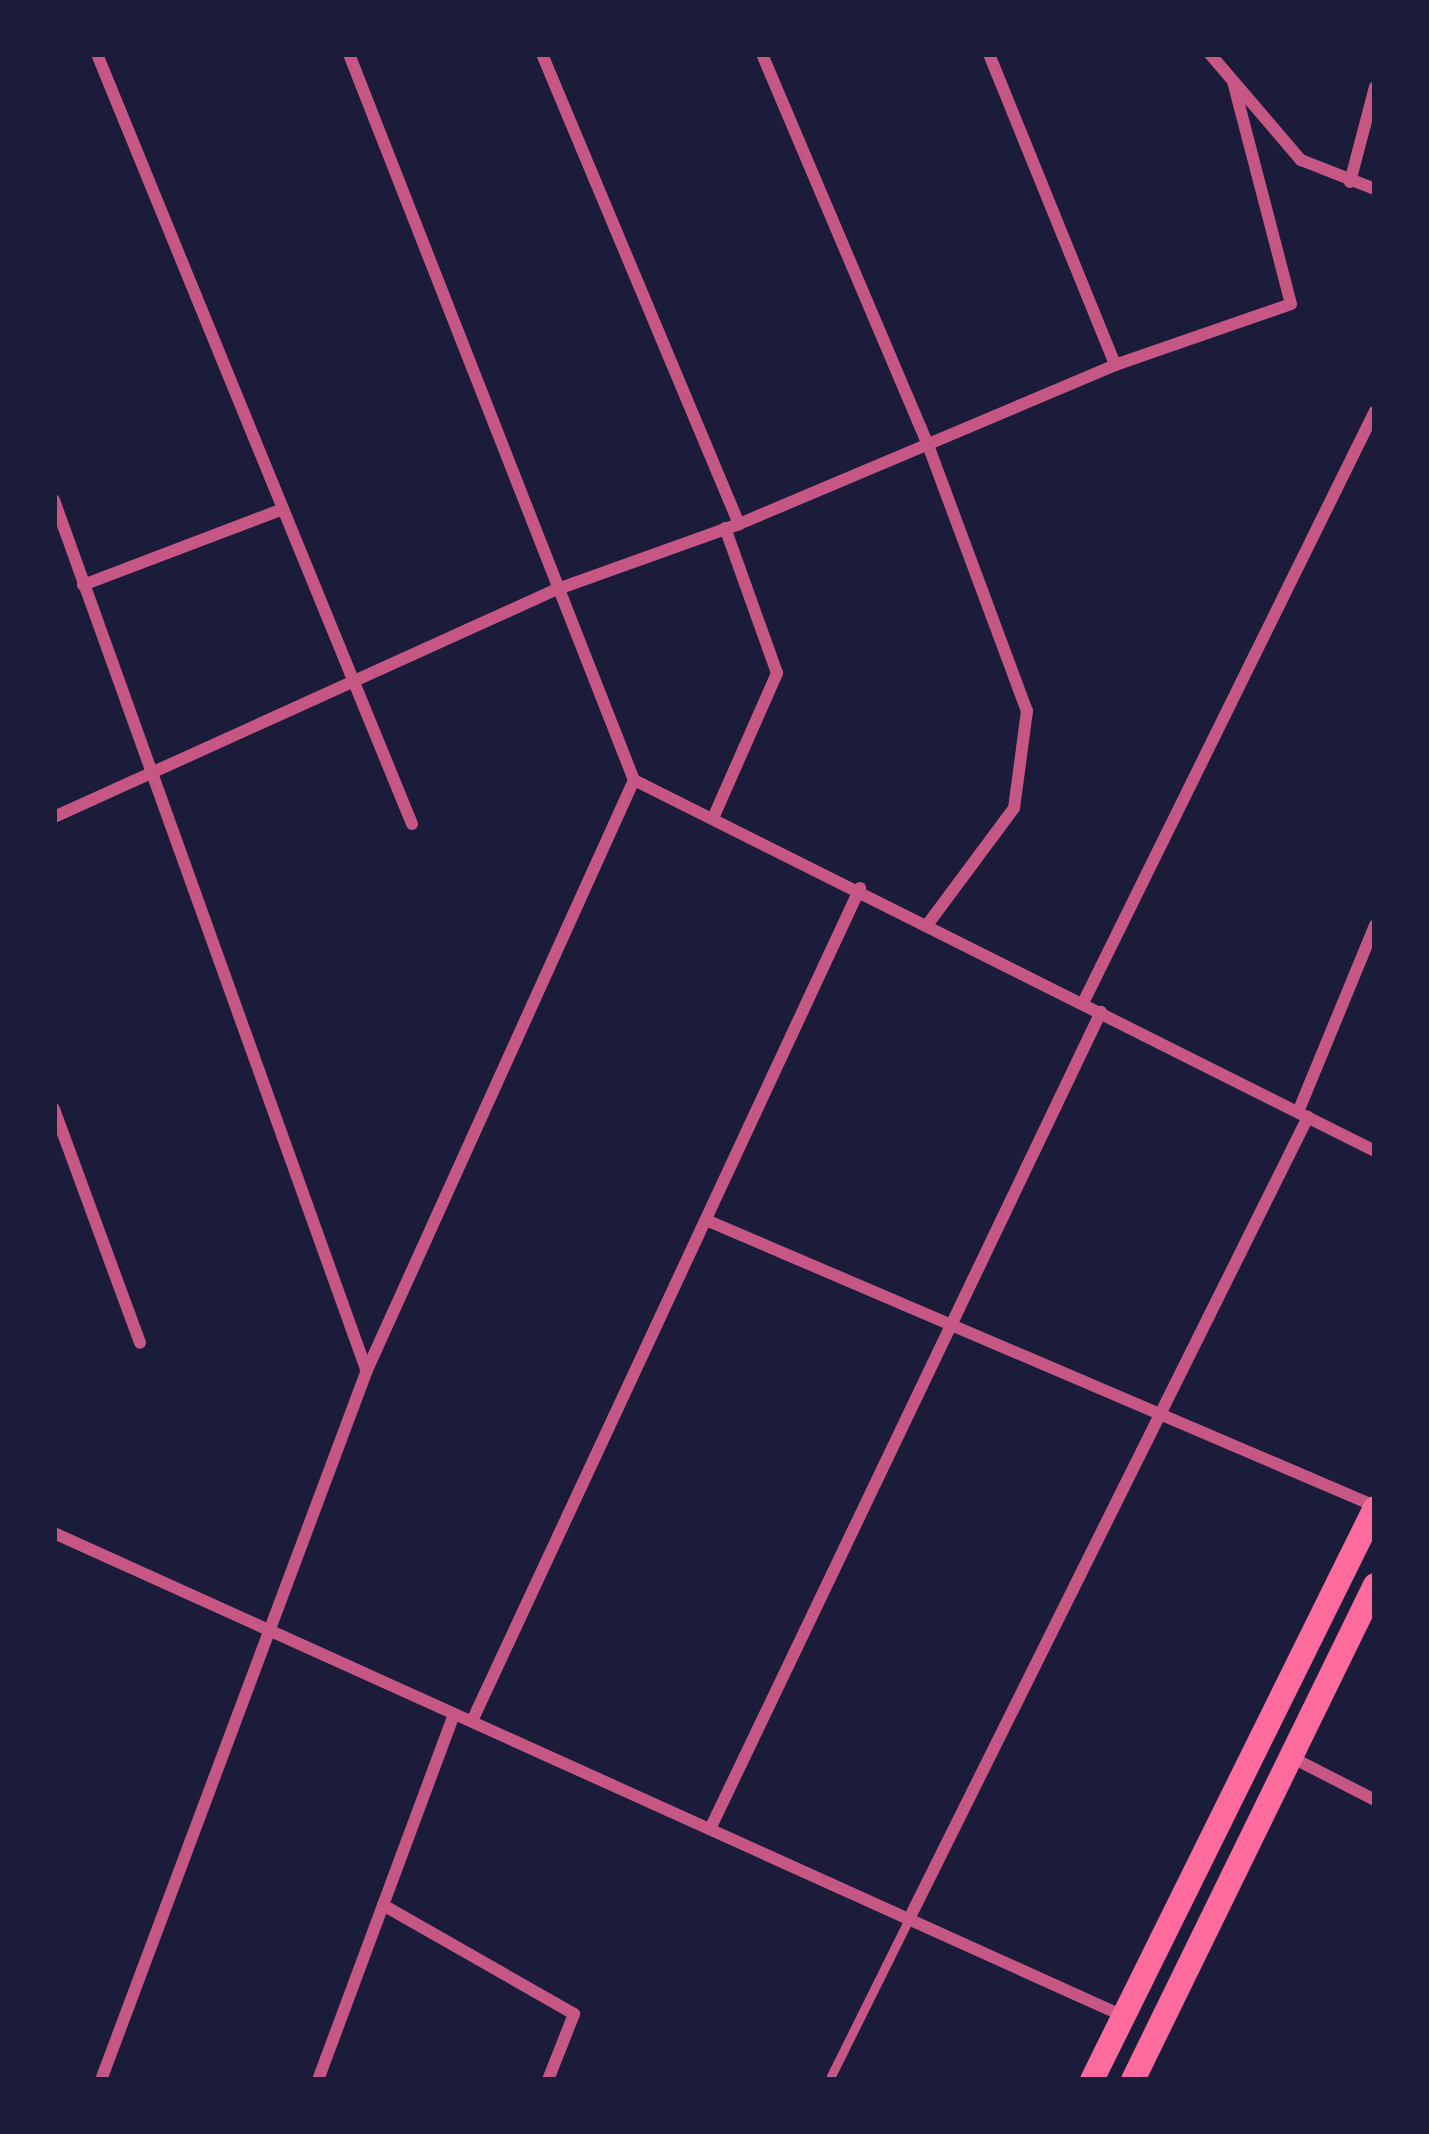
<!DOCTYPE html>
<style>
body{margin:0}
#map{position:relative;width:1429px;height:2134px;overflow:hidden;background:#1b1b3a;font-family:Roboto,sans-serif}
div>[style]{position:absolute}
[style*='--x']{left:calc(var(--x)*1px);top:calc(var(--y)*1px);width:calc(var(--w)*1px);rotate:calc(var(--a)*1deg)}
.service>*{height:9px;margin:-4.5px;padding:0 4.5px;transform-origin:4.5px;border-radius:4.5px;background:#c65784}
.minor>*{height:12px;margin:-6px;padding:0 6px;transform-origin:6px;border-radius:6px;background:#c65784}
.secondary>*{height:24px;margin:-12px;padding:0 12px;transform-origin:12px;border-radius:12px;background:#ff6b9d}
span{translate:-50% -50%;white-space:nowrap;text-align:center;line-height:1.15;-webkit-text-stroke:9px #1b1b3a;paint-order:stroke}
.frame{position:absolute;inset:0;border:57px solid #1b1b3a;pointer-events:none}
</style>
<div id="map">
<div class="service">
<i style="--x:831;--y:2076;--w:175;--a:-63.6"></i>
</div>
<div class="minor">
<i style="--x:97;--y:54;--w:832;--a:67.75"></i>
<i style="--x:349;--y:54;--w:780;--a:68.57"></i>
<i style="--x:634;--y:780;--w:829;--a:26.6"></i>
<i style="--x:542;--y:54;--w:510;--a:67.26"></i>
<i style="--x:762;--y:54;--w:425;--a:67"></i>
<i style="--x:928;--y:445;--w:284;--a:69.6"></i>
<i style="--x:1027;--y:711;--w:98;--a:97.6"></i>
<i style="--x:1014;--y:808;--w:144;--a:126.6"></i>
<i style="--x:989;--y:54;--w:336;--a:67.9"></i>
<i style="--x:1210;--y:54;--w:140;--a:49.4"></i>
<i style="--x:1301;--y:160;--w:79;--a:21.4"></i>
<i style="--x:1350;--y:182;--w:98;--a:-75.3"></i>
<i style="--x:54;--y:500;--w:923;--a:70.25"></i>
<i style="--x:83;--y:585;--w:211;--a:-20.8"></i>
<i style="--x:714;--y:816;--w:156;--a:-66.2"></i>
<i style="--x:777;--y:673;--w:154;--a:-109.7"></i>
<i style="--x:54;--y:817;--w:550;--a:-24.37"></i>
<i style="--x:555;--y:590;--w:195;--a:-19.7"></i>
<i style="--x:739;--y:524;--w:408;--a:-22.9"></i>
<i style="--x:1115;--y:365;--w:186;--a:-19.1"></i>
<i style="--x:1291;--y:304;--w:229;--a:-104.6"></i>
<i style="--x:1083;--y:1003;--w:660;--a:-63.75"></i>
<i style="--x:54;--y:1109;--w:249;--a:69.8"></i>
<i style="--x:1298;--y:1112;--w:202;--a:-67.6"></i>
<i style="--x:706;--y:1220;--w:728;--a:23.15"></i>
<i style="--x:54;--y:1533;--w:1173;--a:24.31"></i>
<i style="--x:472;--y:1721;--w:919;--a:-65.02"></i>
<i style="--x:1291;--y:1757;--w:94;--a:27.1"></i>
<i style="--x:710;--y:1829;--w:906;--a:-64.43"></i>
<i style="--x:383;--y:1905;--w:220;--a:29.7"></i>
<i style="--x:574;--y:2014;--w:71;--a:111.5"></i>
<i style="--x:909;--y:1919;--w:896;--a:-63.55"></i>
<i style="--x:101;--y:2080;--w:758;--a:-69.46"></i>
<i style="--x:367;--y:1370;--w:648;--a:-65.65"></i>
<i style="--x:318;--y:2080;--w:390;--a:-69.6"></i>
</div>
<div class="secondary">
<i style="--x:1092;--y:2080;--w:638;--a:-63.68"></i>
<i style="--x:1133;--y:2080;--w:551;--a:-63.95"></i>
</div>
<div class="frame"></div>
</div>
